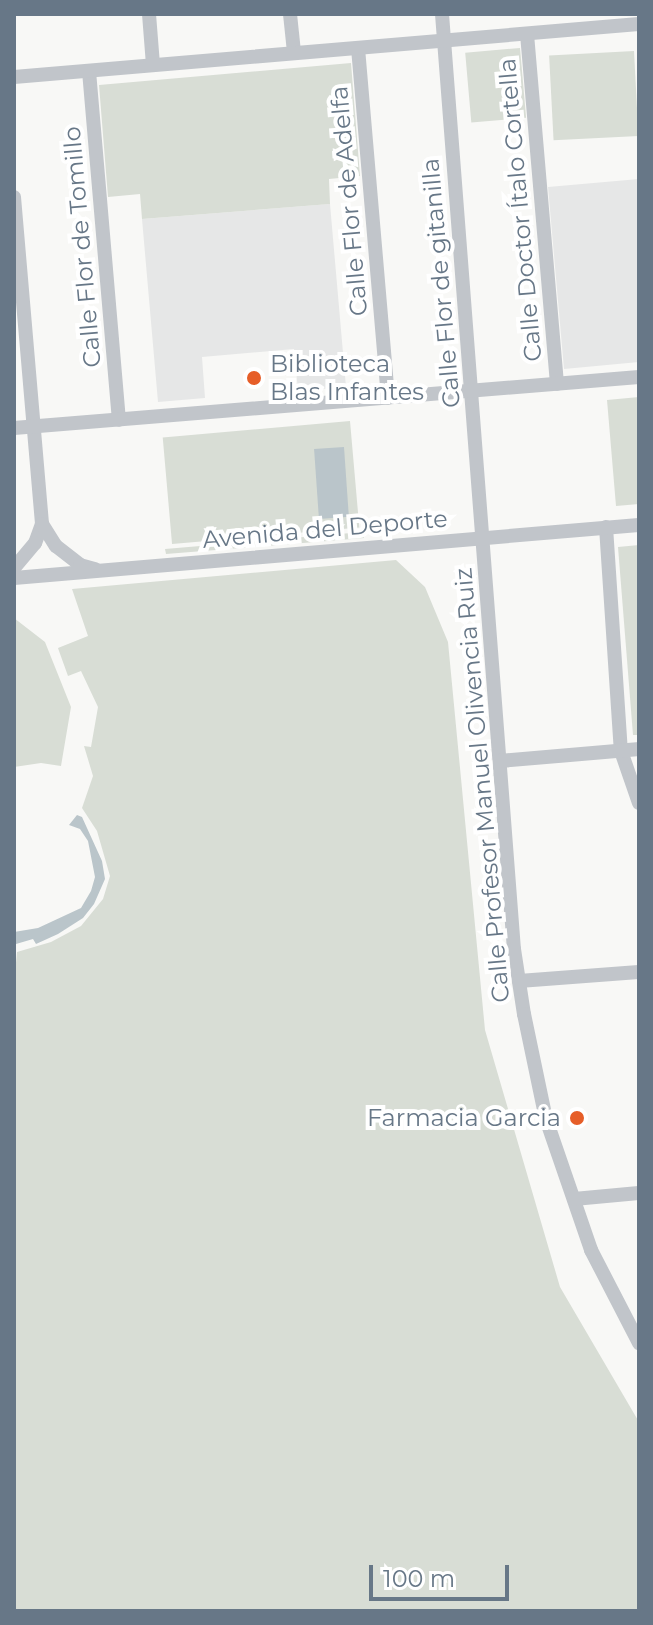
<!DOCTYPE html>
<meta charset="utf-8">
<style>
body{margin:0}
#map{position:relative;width:653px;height:1625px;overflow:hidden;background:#f8f8f6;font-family:Montserrat,sans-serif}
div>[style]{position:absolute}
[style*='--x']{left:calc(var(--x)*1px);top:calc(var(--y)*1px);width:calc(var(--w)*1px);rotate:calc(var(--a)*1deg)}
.built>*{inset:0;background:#e6e7e7}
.green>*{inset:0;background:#d8ddd5;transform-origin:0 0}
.water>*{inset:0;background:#bac5ca;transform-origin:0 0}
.minor>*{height:14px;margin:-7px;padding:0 7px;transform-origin:7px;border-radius:7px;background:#c1c5ca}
.dots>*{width:22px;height:22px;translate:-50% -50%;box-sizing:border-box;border:4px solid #fff;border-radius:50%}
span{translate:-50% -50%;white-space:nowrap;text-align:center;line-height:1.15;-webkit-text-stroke:8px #fff;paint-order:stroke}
.street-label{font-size:24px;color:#677787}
.poi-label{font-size:24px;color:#677787}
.left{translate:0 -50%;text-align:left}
.right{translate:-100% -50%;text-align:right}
.frame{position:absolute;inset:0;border:16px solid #677787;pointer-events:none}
.scale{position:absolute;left:369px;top:1565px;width:140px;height:36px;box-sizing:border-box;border:4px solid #677787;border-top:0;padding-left:10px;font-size:24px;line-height:28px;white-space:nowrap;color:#677787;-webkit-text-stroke:6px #fff;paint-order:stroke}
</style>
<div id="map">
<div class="built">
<i style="clip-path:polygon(639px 179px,639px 362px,564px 369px,548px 187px)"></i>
<i style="clip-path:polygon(330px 204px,346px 387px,298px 391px,294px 349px,202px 357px,205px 398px,158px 402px,142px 219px)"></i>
</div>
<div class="green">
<i style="left:520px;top:48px;width:70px;height:55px;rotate:85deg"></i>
<i style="left:634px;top:51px;width:85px;height:85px;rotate:87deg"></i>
<i style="clip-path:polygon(351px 63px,360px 176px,329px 179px,330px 204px,142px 219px,140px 194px,108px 197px,99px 85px)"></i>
<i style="clip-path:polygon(639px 397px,639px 504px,616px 506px,607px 400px)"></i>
<i style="left:350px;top:421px;width:107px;height:188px;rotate:85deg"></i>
<i style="clip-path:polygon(363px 532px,364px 538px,166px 554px,165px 549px)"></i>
<i style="clip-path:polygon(639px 545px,639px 735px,633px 735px,618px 547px)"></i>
<i style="clip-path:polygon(396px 560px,425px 587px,448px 642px,485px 1030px,560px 1287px,639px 1422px,639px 1611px,14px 1611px,14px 984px,17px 952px,51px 942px,81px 926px,103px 899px,110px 876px,97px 831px,82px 808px,93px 776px,84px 746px,91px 747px,98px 707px,81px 671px,68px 676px,59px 651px,58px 648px,88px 636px,72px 589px)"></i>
<i style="clip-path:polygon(14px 618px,45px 642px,71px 707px,61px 766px,41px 763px,14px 767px)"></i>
</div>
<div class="water">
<i style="left:344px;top:447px;width:70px;height:30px;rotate:86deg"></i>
<i style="clip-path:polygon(77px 815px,82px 817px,102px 861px,105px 879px,94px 904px,83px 918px,58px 934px,36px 944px,33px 939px,16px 944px,14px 932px,38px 928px,81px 908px,91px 891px,95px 877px,88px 841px,80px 829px,69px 825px)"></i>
</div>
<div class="minor">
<i style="--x:149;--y:14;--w:51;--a:85.5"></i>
<i style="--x:290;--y:14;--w:39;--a:84"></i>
<i style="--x:442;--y:14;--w:938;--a:85.6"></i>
<i style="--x:514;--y:949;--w:66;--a:81.3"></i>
<i style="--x:524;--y:1014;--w:107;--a:78.2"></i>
<i style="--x:546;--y:1119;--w:139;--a:71"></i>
<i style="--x:591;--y:1250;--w:105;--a:62.7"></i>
<i style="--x:527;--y:34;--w:351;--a:85.1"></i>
<i style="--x:358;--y:48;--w:351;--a:85.1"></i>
<i style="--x:89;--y:71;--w:350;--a:85.1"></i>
<i style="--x:14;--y:77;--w:627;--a:-4.85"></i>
<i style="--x:14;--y:197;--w:328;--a:85.1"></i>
<i style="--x:42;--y:524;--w:20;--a:110"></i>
<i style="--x:35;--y:543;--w:33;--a:130"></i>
<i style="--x:14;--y:428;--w:627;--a:-4.66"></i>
<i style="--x:42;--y:524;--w:26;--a:58"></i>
<i style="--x:56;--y:546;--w:31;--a:38"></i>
<i style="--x:80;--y:565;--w:16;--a:15"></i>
<i style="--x:606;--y:527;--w:225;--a:86.2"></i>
<i style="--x:621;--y:751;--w:55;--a:70.9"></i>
<i style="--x:14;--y:578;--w:627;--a:-4.85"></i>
<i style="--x:500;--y:761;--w:140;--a:-4.9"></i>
<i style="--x:519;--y:981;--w:120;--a:-4.3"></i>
<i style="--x:574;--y:1199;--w:65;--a:-5.3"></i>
</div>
<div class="dots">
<i style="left:254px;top:378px;background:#e65e28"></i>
<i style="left:577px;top:1118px;background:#e65e28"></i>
</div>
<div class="street-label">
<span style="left:349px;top:201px;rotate:-95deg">Calle Flor de Adelfa</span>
<span style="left:520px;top:210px;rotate:-95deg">Calle Doctor Ítalo Cortella</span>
<span style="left:82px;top:247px;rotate:-95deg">Calle Flor de Tomillo</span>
<span style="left:441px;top:283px;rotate:-95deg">Calle Flor de gitanilla</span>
<span style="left:325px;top:529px;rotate:-5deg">Avenida del Deporte</span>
<span style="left:482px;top:785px;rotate:-95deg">Calle Profesor Manuel Olivencia Ruiz</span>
</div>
<div class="poi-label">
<span class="left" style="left:270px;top:378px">Biblioteca<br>Blas Infantes</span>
<span class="right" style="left:561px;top:1118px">Farmacia Garcia</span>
</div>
<div class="frame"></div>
<div class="scale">100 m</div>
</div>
